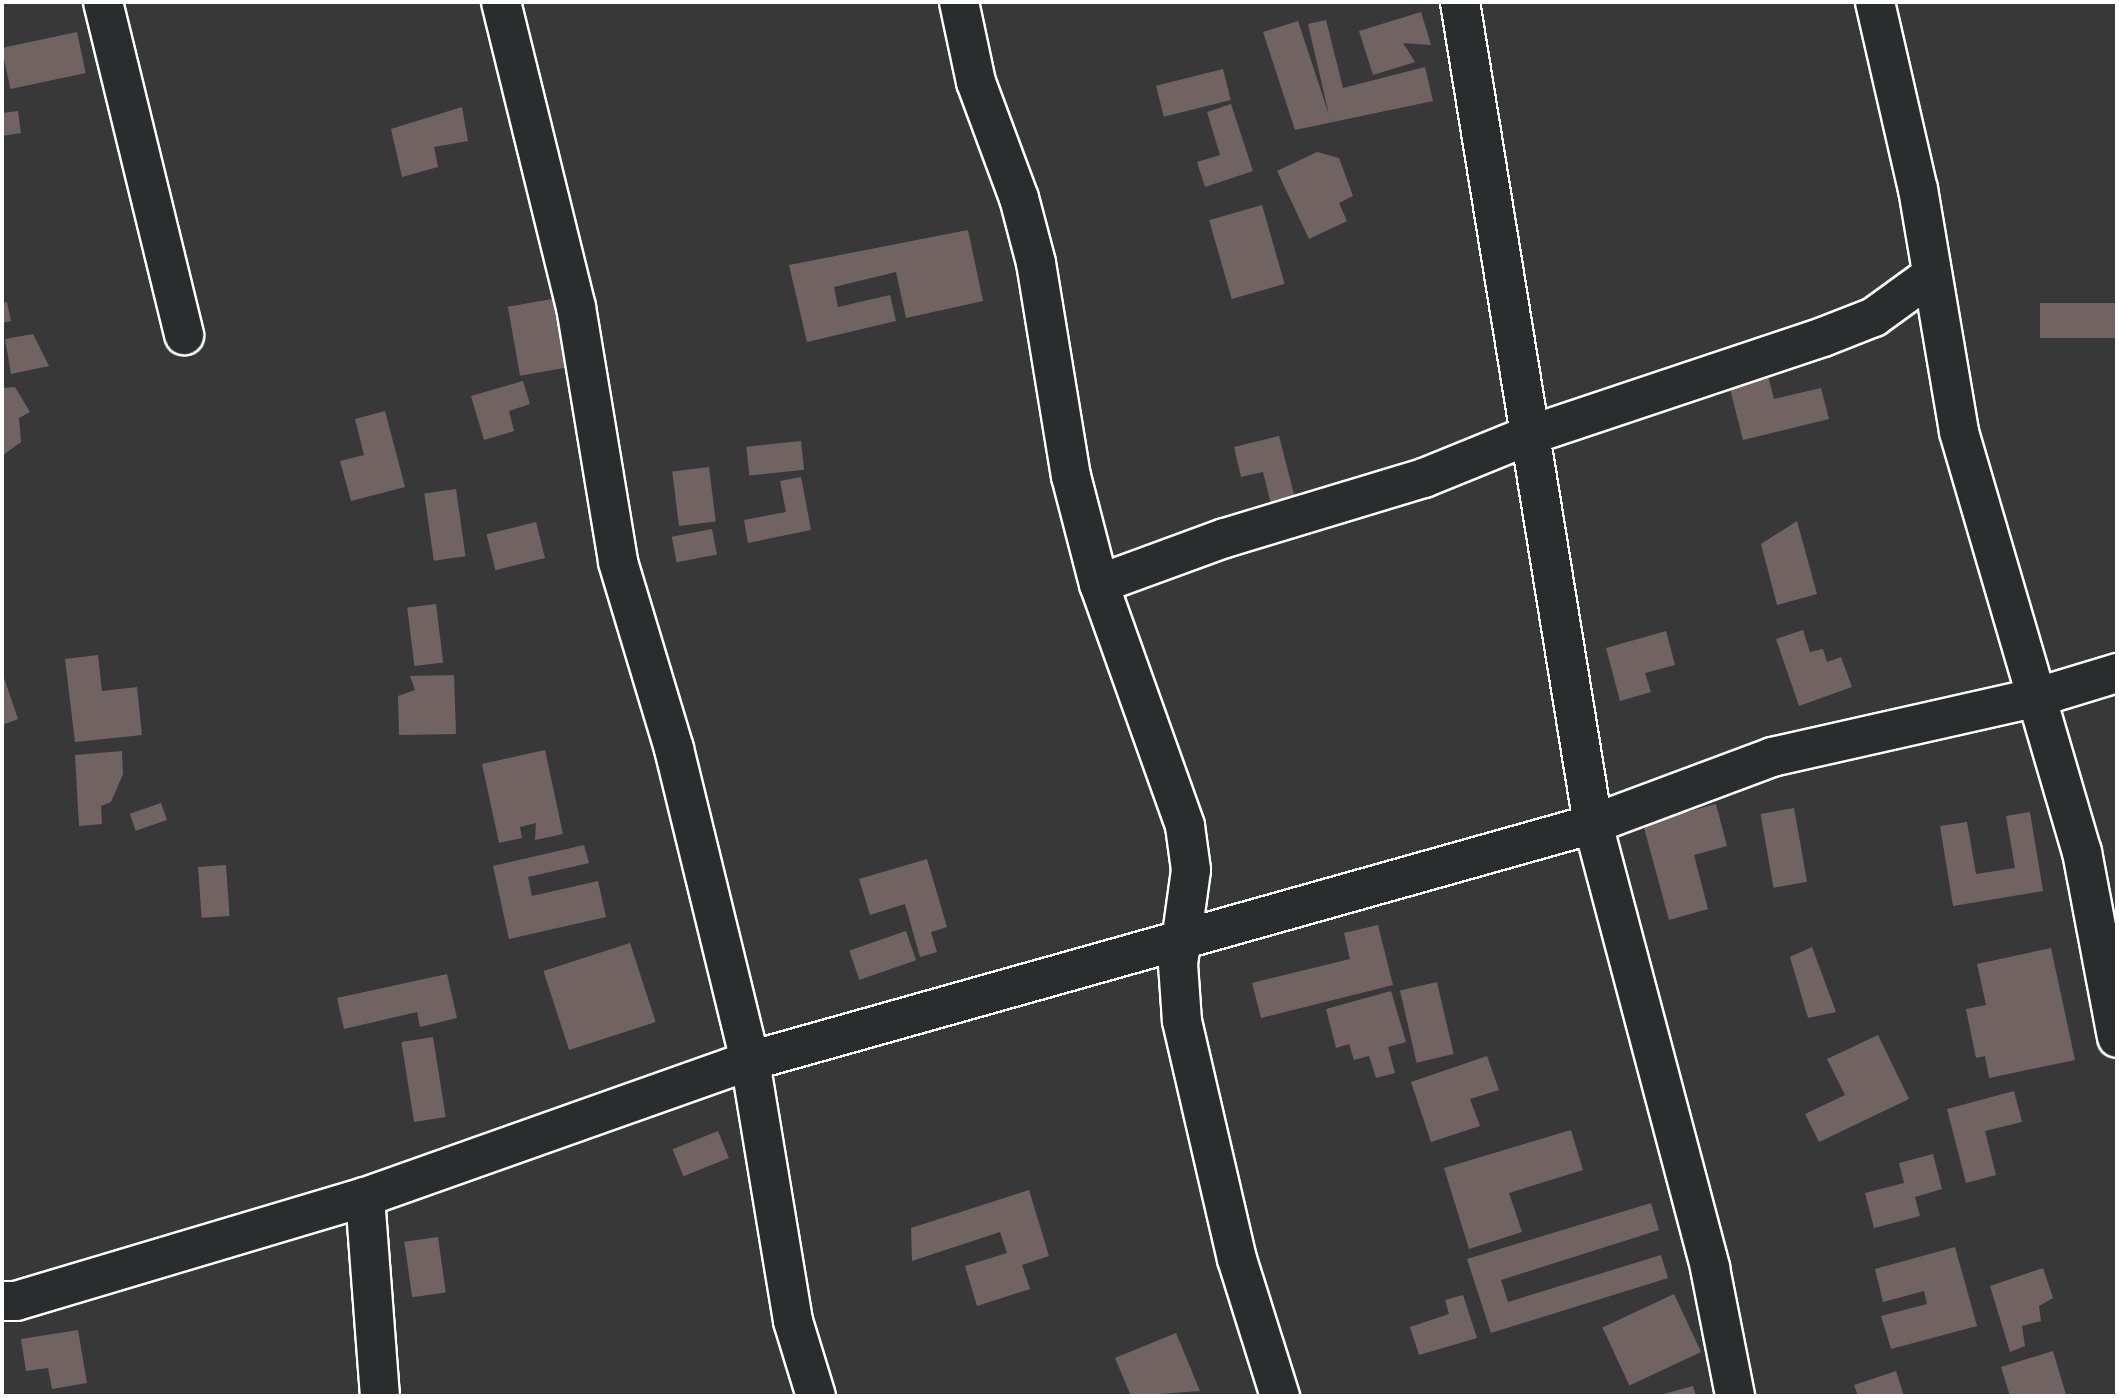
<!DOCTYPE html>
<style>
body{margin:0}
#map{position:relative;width:2119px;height:1398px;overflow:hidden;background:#383839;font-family:Mali,sans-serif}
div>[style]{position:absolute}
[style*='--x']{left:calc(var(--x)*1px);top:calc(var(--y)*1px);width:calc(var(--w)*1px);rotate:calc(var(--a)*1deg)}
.building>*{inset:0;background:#726363;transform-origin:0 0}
.roads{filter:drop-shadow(2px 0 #fff) drop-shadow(-2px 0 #fff) drop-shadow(0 2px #fff) drop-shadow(0 -2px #fff)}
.street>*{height:38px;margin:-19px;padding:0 19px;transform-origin:19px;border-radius:19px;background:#2a2d2e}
span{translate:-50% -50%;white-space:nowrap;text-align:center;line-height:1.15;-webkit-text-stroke:6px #2a2d2e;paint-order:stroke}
.frame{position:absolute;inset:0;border:4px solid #fff;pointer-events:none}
</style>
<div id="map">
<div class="building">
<i style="clip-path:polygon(1421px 12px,1431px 45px,1403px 43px,1415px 62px,1373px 75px,1359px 31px)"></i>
<i style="clip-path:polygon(1326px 20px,1343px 88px,1425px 67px,1433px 101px,1295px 130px,1263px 32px,1298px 21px,1329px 115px,1308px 24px)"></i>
<i style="left:77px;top:32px;width:42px;height:77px;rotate:78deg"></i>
<i style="left:1223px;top:69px;width:32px;height:69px;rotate:76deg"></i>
<i style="clip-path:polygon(1231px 104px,1253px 171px,1205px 187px,1197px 162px,1220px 155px,1207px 112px)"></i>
<i style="clip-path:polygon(462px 107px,468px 141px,434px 147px,438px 167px,402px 177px,391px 129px)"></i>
<i style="clip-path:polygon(18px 111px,21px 133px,2px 136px,2px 113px)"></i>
<i style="clip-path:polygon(1317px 152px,1339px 158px,1353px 196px,1339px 203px,1347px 221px,1309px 239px,1277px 171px)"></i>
<i style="left:1262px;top:205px;width:82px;height:55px;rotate:74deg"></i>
<i style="clip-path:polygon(968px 230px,983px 301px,906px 318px,896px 272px,834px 287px,838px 307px,890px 295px,896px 321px,807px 342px,789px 265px)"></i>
<i style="left:563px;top:297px;width:70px;height:56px;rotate:80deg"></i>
<i style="clip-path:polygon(7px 302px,11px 321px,2px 323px,2px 303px)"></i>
<i style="left:2117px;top:303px;width:35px;height:77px;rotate:90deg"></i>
<i style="clip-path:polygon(33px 334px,49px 366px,11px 374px,5px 339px)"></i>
<i style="clip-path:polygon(1768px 376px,1774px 399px,1821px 388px,1829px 419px,1743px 440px,1729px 385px)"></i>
<i style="clip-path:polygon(523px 381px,530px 404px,509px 411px,514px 431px,484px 440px,471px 396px)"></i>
<i style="clip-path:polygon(15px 387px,30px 412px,19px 418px,21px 442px,2px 456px,2px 388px)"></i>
<i style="clip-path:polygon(385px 411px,405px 487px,351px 501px,340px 461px,364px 455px,355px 419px)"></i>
<i style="clip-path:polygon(1279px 436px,1296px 502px,1272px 508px,1263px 472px,1241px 477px,1234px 447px)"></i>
<i style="left:801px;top:441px;width:29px;height:55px;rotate:84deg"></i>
<i style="left:709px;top:467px;width:55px;height:37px;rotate:83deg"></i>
<i style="clip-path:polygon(801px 477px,811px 530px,748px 543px,744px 520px,786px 512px,780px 481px)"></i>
<i style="left:456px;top:489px;width:68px;height:32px;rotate:82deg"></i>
<i style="clip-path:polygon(1797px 521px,1817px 594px,1777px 605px,1761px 544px)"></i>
<i style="left:536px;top:522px;width:37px;height:51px;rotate:76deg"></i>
<i style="left:712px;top:529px;width:26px;height:41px;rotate:79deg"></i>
<i style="left:436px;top:604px;width:59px;height:29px;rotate:83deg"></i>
<i style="clip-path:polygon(1803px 630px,1810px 652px,1823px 649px,1827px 662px,1841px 657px,1852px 687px,1799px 706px,1776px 639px)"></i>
<i style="clip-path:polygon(1666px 631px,1675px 665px,1645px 673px,1651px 692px,1620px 701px,1606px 648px)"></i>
<i style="clip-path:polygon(98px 655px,102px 691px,137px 687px,142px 735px,75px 742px,65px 659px)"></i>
<i style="clip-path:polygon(2px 672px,18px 719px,2px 725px)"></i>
<i style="clip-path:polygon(454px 675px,456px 734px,399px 735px,398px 696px,415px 690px,410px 676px)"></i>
<i style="clip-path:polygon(545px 750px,563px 834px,535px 840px,536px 823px,520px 827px,522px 838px,499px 843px,482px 764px)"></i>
<i style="clip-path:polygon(122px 751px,123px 774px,111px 802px,101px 806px,102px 824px,79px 826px,75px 755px)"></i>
<i style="left:161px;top:803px;width:18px;height:33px;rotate:71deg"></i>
<i style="clip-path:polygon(1716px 804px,1727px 846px,1694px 855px,1708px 909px,1669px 920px,1643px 824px)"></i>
<i style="left:1794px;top:808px;width:75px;height:34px;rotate:80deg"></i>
<i style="clip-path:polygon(2030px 812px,2043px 891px,1953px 906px,1940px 826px,1967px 822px,1976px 874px,2015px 868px,2006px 816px)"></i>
<i style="clip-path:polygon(584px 845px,589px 863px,528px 877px,532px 896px,598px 881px,606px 917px,509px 939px,493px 866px)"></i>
<i style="clip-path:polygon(927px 859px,947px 927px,931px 932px,937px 952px,920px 957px,905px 904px,870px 915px,859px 879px)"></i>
<i style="left:226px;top:865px;width:51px;height:28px;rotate:86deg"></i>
<i style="clip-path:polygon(1378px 925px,1393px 985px,1261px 1018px,1252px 983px,1350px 959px,1344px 933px)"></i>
<i style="left:906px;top:931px;width:31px;height:60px;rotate:71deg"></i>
<i style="left:630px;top:943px;width:83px;height:91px;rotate:72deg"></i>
<i style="clip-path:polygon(1812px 947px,1836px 1012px,1808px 1018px,1790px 957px)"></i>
<i style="clip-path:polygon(2051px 948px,2075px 1060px,1989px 1078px,1985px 1056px,1976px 1058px,1966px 1009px,1986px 1005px,1977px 964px)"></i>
<i style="clip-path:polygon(447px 974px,457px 1018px,420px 1027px,417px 1012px,344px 1029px,337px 998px)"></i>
<i style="left:1437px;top:982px;width:74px;height:38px;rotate:77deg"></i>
<i style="clip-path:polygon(1391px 991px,1406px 1042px,1388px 1047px,1395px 1073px,1376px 1078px,1369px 1056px,1354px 1060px,1349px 1044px,1336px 1048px,1326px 1009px)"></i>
<i style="clip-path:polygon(1878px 1035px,1909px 1099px,1819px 1142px,1805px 1114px,1845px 1095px,1827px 1059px)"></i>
<i style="left:433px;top:1037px;width:81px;height:32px;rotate:81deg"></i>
<i style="clip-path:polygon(1487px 1056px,1499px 1090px,1470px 1099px,1480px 1126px,1431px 1142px,1411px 1082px)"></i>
<i style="clip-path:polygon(2014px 1091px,2022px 1122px,1985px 1131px,1996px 1175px,1966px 1183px,1947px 1109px)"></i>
<i style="clip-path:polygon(1571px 1130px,1583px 1170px,1509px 1193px,1522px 1232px,1469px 1249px,1444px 1168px)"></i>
<i style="left:718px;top:1131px;width:29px;height:49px;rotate:68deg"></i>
<i style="clip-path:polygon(1933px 1154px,1942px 1189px,1915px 1197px,1920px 1216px,1874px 1228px,1865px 1193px,1904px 1183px,1899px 1163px)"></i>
<i style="clip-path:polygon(1029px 1190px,1049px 1256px,1022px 1265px,1030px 1289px,977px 1306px,965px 1266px,1007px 1253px,1000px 1232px,912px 1261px,911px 1228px)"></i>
<i style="clip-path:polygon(1651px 1203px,1659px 1230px,1501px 1280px,1508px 1302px,1661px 1255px,1668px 1278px,1491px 1333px,1467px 1259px)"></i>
<i style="left:438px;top:1237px;width:56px;height:34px;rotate:82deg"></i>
<i style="clip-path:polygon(1955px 1247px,1977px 1326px,1891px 1349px,1881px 1316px,1927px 1304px,1924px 1291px,1883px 1302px,1875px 1269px)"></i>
<i style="clip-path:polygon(2043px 1268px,2053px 1298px,2039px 1306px,2041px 1321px,2022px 1326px,2025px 1346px,2010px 1352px,1990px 1286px)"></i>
<i style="left:1674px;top:1294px;width:64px;height:79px;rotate:65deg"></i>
<i style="clip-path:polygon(1463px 1295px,1477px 1338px,1419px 1355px,1410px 1327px,1449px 1314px,1445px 1300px)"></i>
<i style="clip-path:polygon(78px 1330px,87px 1383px,52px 1389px,48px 1368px,26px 1371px,21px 1339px)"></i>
<i style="clip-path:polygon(1176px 1333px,1200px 1391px,1131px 1396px,1115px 1358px)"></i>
<i style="clip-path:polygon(2053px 1351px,2066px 1395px,2010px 1396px,2001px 1367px)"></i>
<i style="clip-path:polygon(1896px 1371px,1904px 1396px,1858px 1396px,1854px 1385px)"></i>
<i style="clip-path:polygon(1693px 1386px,1696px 1396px,1661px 1396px,1660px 1395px)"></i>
</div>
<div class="roads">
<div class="street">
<i style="--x:103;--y:2;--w:343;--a:76.3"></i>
<i style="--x:501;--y:2;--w:314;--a:76.2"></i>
<i style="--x:576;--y:307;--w:258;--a:80.6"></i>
<i style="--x:618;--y:562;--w:195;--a:73.3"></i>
<i style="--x:674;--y:749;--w:321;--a:76.3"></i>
<i style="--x:750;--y:1061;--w:264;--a:80.6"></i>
<i style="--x:793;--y:1321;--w:78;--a:73"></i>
<i style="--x:959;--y:2;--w:82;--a:78"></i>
<i style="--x:976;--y:82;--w:124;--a:69.7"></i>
<i style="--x:1019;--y:198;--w:67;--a:75.3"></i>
<i style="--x:1036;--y:263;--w:216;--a:80.7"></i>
<i style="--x:1071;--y:476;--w:112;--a:75.5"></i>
<i style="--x:1099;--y:584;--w:257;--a:70.4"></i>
<i style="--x:1185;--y:826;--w:44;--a:82.2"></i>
<i style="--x:1191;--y:870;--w:95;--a:97.9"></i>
<i style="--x:1178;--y:964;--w:57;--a:86"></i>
<i style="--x:1182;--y:1021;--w:244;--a:77"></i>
<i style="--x:1237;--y:1259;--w:144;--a:72.6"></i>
<i style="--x:1460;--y:2;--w:833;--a:80.81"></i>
<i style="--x:1593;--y:824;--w:459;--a:75.2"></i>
<i style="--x:1710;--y:1268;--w:130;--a:78.9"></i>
<i style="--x:1875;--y:2;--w:192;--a:77.1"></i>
<i style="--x:1918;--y:189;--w:246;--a:80.4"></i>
<i style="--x:1959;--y:432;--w:438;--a:73.7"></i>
<i style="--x:2082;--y:852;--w:189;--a:79.3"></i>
<i style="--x:1099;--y:584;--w:134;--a:-20.1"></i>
<i style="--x:1225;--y:538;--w:208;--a:-16.8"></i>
<i style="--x:1424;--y:478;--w:114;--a:-22.1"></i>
<i style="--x:1530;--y:435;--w:309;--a:-18.5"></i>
<i style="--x:1823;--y:337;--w:55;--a:-21.4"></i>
<i style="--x:1874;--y:317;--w:68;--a:-36"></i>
<i style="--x:365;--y:1197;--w:200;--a:85.7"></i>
<i style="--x:2;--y:1301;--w:14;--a:0"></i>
<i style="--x:16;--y:1301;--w:364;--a:-16.6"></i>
<i style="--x:365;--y:1197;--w:408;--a:-19.5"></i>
<i style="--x:750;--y:1061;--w:876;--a:-15.7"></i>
<i style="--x:1593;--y:824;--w:191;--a:-20.5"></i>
<i style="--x:1772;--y:757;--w:273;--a:-12.7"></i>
<i style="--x:2038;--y:697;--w:83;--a:-16.9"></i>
</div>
</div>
<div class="frame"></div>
</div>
